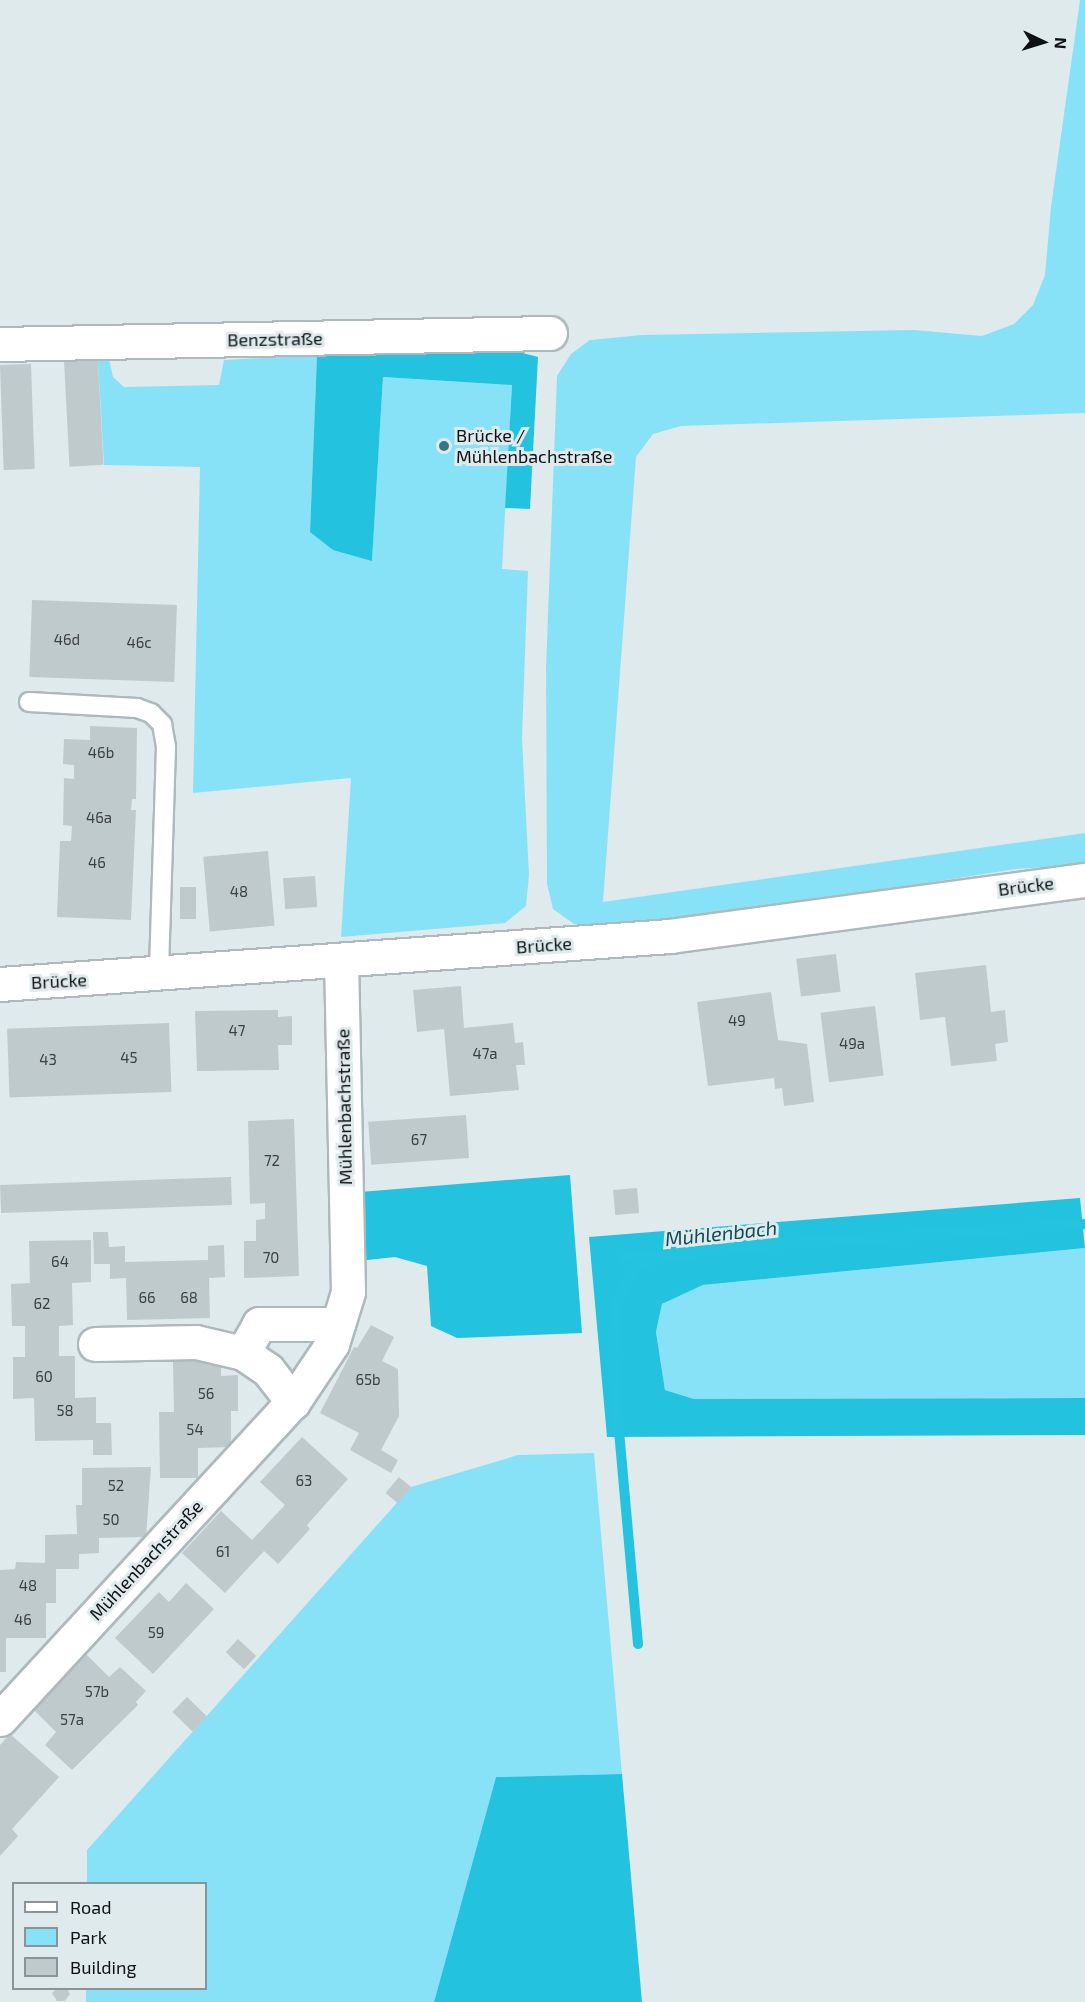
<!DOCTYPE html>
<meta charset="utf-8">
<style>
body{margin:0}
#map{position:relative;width:1085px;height:2002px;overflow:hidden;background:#dfeaed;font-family:"Exo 2",sans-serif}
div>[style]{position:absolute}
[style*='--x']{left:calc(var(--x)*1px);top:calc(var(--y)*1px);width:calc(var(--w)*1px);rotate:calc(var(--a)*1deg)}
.green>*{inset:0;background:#88e2f7}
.forest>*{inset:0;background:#23c3e0}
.stream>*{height:10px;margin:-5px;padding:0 5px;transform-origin:5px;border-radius:5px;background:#24c4e1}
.building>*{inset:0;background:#bfcacd;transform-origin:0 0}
.roads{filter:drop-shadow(2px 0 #aeb9bc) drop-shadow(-2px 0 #aeb9bc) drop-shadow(0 2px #aeb9bc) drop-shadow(0 -2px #aeb9bc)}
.service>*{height:18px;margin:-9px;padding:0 9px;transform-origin:9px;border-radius:9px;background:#fff}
.minor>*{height:33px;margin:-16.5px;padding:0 16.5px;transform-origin:16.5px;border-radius:16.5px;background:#fff}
.dots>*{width:16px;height:16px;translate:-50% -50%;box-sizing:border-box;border:3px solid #dfeaed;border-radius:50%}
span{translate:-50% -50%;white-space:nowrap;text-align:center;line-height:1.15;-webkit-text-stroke:6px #dfeaed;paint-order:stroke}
.number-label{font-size:15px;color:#3a3f41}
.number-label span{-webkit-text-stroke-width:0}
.street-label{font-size:18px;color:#0d1112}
.poi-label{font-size:18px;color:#0d1112}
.left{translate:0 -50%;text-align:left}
.water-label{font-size:20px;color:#0c4c58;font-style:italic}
.legend{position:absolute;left:12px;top:1882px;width:195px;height:108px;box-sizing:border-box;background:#dfeaed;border:2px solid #8b9395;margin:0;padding:8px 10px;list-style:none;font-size:18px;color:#0d1112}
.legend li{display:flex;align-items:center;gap:12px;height:30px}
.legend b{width:30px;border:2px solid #8b9395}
.north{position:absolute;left:1013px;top:12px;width:60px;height:60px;-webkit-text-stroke:4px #dfeaed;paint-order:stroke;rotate:94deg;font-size:16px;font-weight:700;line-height:24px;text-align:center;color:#0d1112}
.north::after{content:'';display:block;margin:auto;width:21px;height:27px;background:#0d1112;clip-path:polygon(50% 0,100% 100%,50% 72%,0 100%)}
</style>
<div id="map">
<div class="green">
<i style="clip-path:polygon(1080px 0,1085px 0,1085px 413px,681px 426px,653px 434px,636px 457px,603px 902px,1085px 833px,1085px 865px,1016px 869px,674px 923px,609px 928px,574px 924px,553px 909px,547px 884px,546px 668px,557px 376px,571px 354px,590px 340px,642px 335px,914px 330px,982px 336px,1014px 324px,1033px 305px,1045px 275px,1051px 207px)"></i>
<i style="clip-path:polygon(317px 355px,310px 532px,372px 560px,383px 377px,512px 385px,502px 569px,528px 571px,522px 738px,529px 875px,526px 906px,505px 923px,341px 937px,351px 778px,193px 793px,200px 467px,104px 465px,98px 360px,109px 359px,113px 377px,124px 387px,219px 385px,224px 360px)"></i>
<i style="clip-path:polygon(1085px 1248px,1085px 1398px,694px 1399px,665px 1390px,656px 1332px,662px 1304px,703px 1285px)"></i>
<i style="clip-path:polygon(594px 1453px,622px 1774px,496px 1777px,434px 2002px,86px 2002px,86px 1989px,206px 1988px,206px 1884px,87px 1883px,87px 1850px,411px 1487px,518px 1455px)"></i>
</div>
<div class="forest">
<i style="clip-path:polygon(491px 345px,538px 357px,530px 509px,505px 508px,512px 385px,383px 377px,372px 561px,333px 550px,310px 532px,317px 355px)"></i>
<i style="clip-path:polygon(570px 1175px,582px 1333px,457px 1338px,431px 1326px,427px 1266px,395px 1257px,349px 1262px,360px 1192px)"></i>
<i style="clip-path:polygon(1080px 1198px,1085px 1248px,703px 1285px,662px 1304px,656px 1332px,665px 1390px,694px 1399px,1085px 1398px,1085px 1435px,607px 1437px,589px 1237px)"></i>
<i style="clip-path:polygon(622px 1774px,642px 2002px,434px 2002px,496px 1777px)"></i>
</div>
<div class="stream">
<i style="--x:625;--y:1257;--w:32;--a:-2"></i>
<i style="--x:638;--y:1644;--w:294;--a:-95.1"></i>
<i style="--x:612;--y:1351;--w:44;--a:-83.5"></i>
<i style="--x:617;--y:1307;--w:22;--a:-72"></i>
<i style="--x:624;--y:1286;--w:24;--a:-55"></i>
<i style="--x:638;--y:1266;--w:27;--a:-22"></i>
<i style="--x:663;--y:1256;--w:92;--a:-6.3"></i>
<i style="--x:754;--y:1246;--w:332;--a:-3.8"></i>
</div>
<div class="building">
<i style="left:98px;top:360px;width:105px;height:34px;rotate:87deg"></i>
<i style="left:31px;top:364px;width:105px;height:31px;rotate:88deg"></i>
<i style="left:32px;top:600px;width:145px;height:77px;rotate:2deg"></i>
<i style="clip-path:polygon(90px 726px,137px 728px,136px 799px,132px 799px,131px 810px,136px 810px,131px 920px,57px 917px,60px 841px,71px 841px,72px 826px,63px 825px,64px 778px,74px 779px,74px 765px,63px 764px,64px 739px,90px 740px)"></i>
<i style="left:268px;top:851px;width:75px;height:65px;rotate:85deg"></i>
<i style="left:315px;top:876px;width:31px;height:32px;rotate:86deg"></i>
<i style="left:180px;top:887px;width:16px;height:32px"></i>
<i style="left:836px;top:954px;width:38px;height:40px;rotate:83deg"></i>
<i style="clip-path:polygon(986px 965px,991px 1012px,1005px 1010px,1008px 1042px,995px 1044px,997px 1061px,951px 1066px,945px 1017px,920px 1020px,915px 973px)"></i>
<i style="clip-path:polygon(461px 986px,464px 1028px,513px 1023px,515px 1043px,523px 1042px,525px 1065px,516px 1065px,519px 1090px,450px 1096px,444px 1029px,417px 1032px,413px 990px)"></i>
<i style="clip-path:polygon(771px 992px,778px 1040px,807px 1044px,814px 1102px,784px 1106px,782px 1088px,775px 1089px,774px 1078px,708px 1086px,697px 1002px)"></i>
<i style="left:875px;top:1006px;width:70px;height:55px;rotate:83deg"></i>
<i style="clip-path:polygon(278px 1010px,278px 1017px,292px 1016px,292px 1045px,278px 1045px,279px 1070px,197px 1071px,195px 1011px)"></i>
<i style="left:169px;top:1023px;width:69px;height:162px;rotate:88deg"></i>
<i style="left:466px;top:1115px;width:43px;height:98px;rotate:86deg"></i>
<i style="clip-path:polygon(294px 1119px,299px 1276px,244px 1278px,244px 1241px,256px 1241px,256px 1220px,265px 1219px,265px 1203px,250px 1204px,248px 1121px)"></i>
<i style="left:231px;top:1177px;width:28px;height:231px;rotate:88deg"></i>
<i style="left:637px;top:1188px;width:25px;height:24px;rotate:85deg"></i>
<i style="clip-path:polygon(93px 1232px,108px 1232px,109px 1247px,125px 1246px,125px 1262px,208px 1260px,208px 1246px,224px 1245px,225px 1277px,209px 1278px,210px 1318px,127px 1320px,126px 1278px,110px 1279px,110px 1264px,94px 1264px)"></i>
<i style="clip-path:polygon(91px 1240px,91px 1282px,72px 1283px,73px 1325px,59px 1326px,59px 1356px,75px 1356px,75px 1398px,96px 1397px,96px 1423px,111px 1423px,112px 1455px,93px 1455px,93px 1440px,35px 1441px,34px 1398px,13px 1399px,13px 1357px,25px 1357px,25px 1326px,12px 1326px,11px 1284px,30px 1283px,29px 1241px)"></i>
<i style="clip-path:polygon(371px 1325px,394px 1337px,382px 1361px,398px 1369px,399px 1416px,381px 1450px,398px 1460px,391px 1473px,350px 1450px,359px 1433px,320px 1413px,354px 1347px,357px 1348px)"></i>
<i style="clip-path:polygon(221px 1360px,221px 1376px,238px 1375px,238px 1411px,231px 1411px,231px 1447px,198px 1448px,198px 1478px,160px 1478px,159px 1412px,174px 1412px,173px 1361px)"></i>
<i style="clip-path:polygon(302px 1437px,348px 1479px,307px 1525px,310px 1529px,278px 1564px,264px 1551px,225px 1593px,182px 1553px,221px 1511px,252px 1540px,285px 1505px,260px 1482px)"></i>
<i style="clip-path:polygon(151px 1467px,146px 1537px,99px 1538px,99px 1553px,79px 1554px,79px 1569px,56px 1569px,56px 1603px,46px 1603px,46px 1638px,6px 1638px,6px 1672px,0 1672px,0 1570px,15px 1569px,16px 1562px,45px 1563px,45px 1535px,77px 1534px,76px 1505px,82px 1505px,82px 1468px)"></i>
<i style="left:399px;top:1477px;width:16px;height:21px;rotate:40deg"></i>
<i style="clip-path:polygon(186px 1583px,214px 1609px,153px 1674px,115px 1638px,159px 1592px,169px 1602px)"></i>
<i style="left:238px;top:1639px;width:25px;height:18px;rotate:43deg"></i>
<i style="clip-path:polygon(85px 1653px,109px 1677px,120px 1667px,146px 1691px,136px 1702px,138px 1705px,72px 1770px,45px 1745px,56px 1732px,32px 1708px)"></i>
<i style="left:187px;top:1697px;width:28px;height:21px;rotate:44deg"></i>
<i style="clip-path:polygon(10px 1734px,59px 1777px,12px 1829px,18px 1836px,0 1856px,0 1745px)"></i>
<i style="clip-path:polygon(56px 1989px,67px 1989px,70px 1994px,65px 2001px,57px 2001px,52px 1993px)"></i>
</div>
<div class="roads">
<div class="service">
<i style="--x:29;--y:702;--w:108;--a:3.2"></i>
<i style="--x:137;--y:708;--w:15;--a:20"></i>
<i style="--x:151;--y:713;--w:16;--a:45"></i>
<i style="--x:162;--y:724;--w:23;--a:80"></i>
<i style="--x:166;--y:747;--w:227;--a:91.8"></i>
</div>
<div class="minor">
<i style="--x:0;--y:344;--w:550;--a:-1.15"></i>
<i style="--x:0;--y:984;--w:672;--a:-4.1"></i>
<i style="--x:670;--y:936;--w:419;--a:-7.7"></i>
<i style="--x:95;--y:1344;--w:101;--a:-1.1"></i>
<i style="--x:196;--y:1342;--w:48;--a:13.2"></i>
<i style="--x:243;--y:1353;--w:30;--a:34"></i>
<i style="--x:268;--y:1370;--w:41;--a:52"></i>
<i style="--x:243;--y:1353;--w:33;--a:-61"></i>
<i style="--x:259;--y:1324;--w:79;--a:0"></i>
<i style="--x:0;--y:1719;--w:432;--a:-47.3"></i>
<i style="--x:293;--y:1402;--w:70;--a:-56.1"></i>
<i style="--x:332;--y:1344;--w:54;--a:-72.9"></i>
<i style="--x:348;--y:1292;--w:332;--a:-91.2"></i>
</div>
</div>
<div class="dots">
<i style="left:444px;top:446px;background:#337887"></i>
</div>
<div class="number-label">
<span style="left:67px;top:640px">46d</span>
<span style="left:139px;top:643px">46c</span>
<span style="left:101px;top:753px">46b</span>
<span style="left:99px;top:818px">46a</span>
<span style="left:97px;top:863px">46</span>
<span style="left:239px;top:892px">48</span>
<span style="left:737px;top:1021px">49</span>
<span style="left:237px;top:1031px">47</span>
<span style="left:852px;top:1044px">49a</span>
<span style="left:485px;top:1054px">47a</span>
<span style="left:129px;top:1058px">45</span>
<span style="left:48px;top:1060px">43</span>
<span style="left:419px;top:1140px">67</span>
<span style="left:272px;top:1161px">72</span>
<span style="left:271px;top:1258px">70</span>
<span style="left:60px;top:1262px">64</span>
<span style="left:147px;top:1298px">66</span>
<span style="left:189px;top:1298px">68</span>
<span style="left:42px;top:1304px">62</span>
<span style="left:44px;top:1377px">60</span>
<span style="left:368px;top:1380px">65b</span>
<span style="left:206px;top:1394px">56</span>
<span style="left:65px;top:1411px">58</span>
<span style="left:195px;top:1430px">54</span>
<span style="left:304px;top:1481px">63</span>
<span style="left:116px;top:1486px">52</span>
<span style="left:111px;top:1520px">50</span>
<span style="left:223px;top:1552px">61</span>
<span style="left:28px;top:1586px">48</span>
<span style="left:23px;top:1620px">46</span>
<span style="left:156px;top:1633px">59</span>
<span style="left:97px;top:1692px">57b</span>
<span style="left:72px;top:1720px">57a</span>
</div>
<div class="street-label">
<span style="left:275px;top:339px;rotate:-1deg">Benzstraße</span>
<span style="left:1026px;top:886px;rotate:-7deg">Brücke</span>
<span style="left:544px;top:945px;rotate:-4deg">Brücke</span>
<span style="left:59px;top:981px;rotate:-3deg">Brücke</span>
<span style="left:344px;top:1107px;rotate:-91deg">Mühlenbachstraße</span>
<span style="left:146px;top:1560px;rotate:-47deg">Mühlenbachstraße</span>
</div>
<div class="poi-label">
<span class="left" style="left:456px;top:446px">Brücke /<br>Mühlenbachstraße</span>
</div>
<div class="water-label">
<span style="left:721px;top:1233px;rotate:-6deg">Mühlenbach</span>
</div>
<ul class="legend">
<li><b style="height:8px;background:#fff"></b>Road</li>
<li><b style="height:16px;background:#88e2f7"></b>Park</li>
<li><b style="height:16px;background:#bfcacd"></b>Building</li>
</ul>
<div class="north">N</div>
</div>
